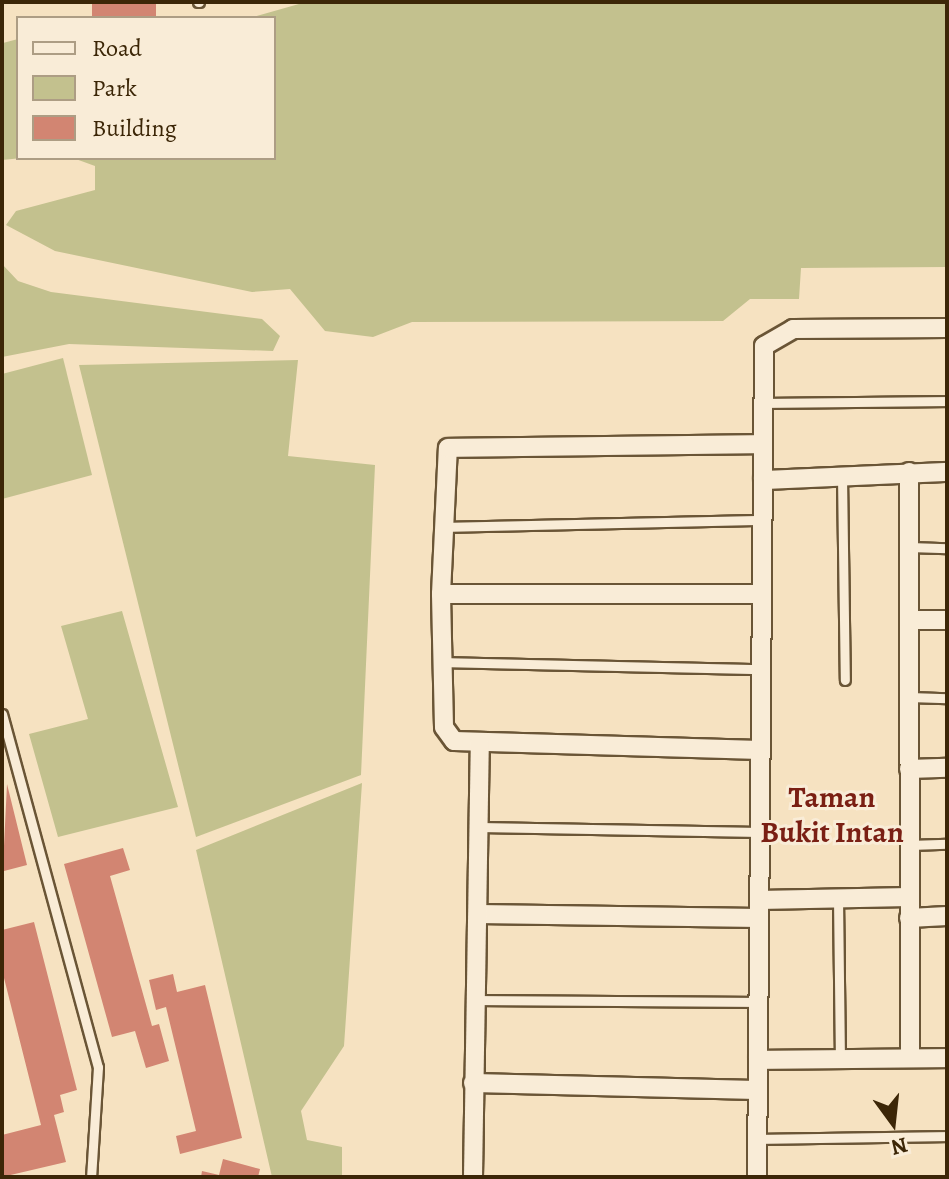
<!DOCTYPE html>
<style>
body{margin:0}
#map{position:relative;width:949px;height:1179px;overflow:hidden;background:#f6e2c1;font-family:Alegreya,serif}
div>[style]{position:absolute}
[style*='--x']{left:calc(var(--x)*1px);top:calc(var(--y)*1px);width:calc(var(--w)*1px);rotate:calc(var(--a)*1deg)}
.green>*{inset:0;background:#c3c18e}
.building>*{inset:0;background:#d28572;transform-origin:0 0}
.roads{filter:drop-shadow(2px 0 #6a5536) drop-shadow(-2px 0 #6a5536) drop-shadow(0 2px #6a5536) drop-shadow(0 -2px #6a5536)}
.service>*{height:9px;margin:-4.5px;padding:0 4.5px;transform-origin:4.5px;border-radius:4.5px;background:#f9ecd7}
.minor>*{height:18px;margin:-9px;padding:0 9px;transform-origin:9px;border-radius:9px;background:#f9ecd7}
span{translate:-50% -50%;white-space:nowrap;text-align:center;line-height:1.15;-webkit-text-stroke:6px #f9ecd7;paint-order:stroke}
.neighbourhood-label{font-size:30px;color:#7a1f14;font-weight:700}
.frame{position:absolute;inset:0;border:4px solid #3c2607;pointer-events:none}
.legend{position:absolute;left:16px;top:16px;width:260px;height:144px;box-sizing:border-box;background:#f9ecd7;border:2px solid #ad9d84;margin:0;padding:10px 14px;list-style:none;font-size:24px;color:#3c2607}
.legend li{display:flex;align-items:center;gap:16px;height:40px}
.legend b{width:40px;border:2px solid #ad9d84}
.north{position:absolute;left:853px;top:1083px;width:80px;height:80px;-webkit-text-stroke:6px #f9ecd7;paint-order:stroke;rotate:165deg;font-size:22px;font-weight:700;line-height:32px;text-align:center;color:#3c2607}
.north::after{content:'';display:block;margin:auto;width:28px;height:36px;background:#3c2607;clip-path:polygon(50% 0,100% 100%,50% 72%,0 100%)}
</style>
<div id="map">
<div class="green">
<i style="clip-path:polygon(306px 2px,947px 2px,947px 267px,801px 268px,799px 299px,750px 299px,723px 321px,412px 322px,373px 337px,325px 331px,290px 289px,252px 292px,55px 251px,6px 225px,16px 211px,95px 190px,95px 166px,73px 158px,274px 158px,274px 18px,250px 18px)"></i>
<i style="clip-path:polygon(18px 39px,22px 158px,2px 160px,3px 43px)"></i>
<i style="clip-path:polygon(2px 264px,18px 281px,51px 292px,262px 319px,280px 336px,273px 351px,69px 344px,2px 357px)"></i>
<i style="clip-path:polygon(63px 358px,92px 475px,2px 499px,2px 374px)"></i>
<i style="clip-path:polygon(298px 360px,288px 456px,375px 465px,361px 775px,196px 837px,79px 365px)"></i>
<i style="clip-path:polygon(122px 611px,178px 807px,58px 837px,29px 734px,88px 719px,61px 626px)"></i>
<i style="clip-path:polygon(362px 783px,344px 1046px,301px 1111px,307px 1140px,342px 1147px,342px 1177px,272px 1177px,196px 850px)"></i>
</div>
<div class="building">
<i style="left:92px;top:2px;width:64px;height:16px"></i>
<i style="clip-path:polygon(7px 784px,27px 865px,4px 871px,2px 887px)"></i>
<i style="clip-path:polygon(123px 848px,130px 870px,110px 876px,152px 1026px,159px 1024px,169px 1061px,146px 1068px,135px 1031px,112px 1037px,64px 864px)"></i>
<i style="clip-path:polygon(34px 922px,77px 1090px,60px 1095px,64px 1112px,54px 1115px,66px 1162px,2px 1177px,2px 1135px,41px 1125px,2px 970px,2px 930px)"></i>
<i style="clip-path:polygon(173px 974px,177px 992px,205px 985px,242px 1138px,180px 1154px,176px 1136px,196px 1131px,166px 1007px,156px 1010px,149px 980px)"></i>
<i style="clip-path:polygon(223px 1159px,260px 1169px,258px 1177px,201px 1177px,202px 1171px,219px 1175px)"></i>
</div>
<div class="roads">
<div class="service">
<i style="--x:198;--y:2;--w:1;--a:0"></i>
<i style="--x:764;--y:403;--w:183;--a:-0.6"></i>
<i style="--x:842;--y:476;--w:204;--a:89.2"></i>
<i style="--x:445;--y:527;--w:318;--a:-1.3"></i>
<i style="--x:909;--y:547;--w:38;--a:2"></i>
<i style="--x:443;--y:662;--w:315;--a:1.3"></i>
<i style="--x:909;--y:697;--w:38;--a:2"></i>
<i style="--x:2;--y:714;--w:366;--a:74.8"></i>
<i style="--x:98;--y:1067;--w:110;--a:93.6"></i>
<i style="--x:479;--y:827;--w:281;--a:1"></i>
<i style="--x:909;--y:845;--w:38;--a:-2"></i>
<i style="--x:838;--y:898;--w:161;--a:89.3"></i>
<i style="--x:475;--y:1000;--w:283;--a:0.4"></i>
<i style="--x:758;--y:1139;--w:189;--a:-0.9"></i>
</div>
<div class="minor">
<i style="--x:909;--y:472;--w:586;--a:89.9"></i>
<i style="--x:763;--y:480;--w:184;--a:-2.5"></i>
<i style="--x:441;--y:594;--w:321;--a:0"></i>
<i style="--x:909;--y:620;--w:38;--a:0"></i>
<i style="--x:760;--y:750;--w:306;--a:-178.3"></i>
<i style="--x:454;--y:741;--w:17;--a:-126"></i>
<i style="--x:444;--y:727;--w:133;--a:-91.3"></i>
<i style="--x:441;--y:594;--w:146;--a:-87.3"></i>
<i style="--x:448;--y:448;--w:315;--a:-0.7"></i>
<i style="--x:909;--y:769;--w:38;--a:-2"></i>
<i style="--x:759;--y:900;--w:150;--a:-1.1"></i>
<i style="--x:478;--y:914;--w:281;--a:0.8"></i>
<i style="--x:909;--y:918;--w:38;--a:-3"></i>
<i style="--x:758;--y:1060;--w:189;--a:-0.6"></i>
<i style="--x:473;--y:1083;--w:284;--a:1.4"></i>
<i style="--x:473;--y:1177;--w:435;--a:-89.1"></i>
<i style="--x:757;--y:1177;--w:831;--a:-89.52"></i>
<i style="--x:764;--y:346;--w:34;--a:-30"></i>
<i style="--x:793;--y:329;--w:154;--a:-0.4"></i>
</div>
</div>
<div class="neighbourhood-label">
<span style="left:832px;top:814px">Taman<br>Bukit Intan</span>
</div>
<div class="frame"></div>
<ul class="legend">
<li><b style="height:10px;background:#f9ecd7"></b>Road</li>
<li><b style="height:22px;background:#c3c18e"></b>Park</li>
<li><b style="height:22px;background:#d28572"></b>Building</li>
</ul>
<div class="north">N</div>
</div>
